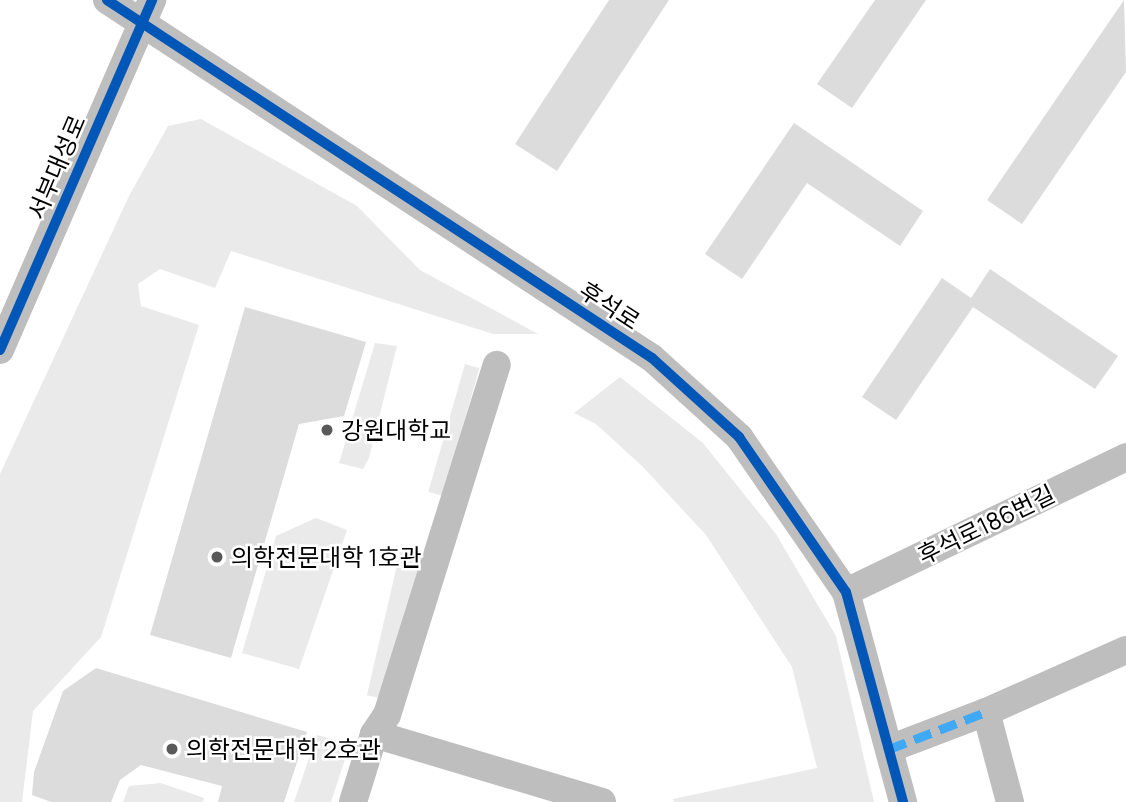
<!DOCTYPE html>
<meta charset="utf-8">
<style>
body{margin:0}
#map{position:relative;width:1126px;height:802px;overflow:hidden;background:#fff;font-family:Manrope,"Noto Sans KR",sans-serif}
div>[style]{position:absolute}
[style*='--x']{left:calc(var(--x)*1px);top:calc(var(--y)*1px);width:calc(var(--w)*1px);rotate:calc(var(--a)*1deg)}
.green>*{inset:0;background:#eaeaea;transform-origin:0 0}
.building>*{inset:0;background:#dcdcdc}
.minor>*{height:28px;margin:-14px;padding:0 14px;transform-origin:14px;border-radius:14px;background:#bebebe}
.quiet>*{height:9px;margin-top:-4.5px;transform-origin:0;background:repeating-linear-gradient(90deg,#3fa9f5 0 18px,transparent 0 27px)}
.cycleway>*{height:10px;margin:-5px;padding:0 5px;transform-origin:5px;border-radius:5px;background:#0057b8}
.dots>*{width:19px;height:19px;translate:-50% -50%;box-sizing:border-box;border:4px solid #fff;border-radius:50%}
span{translate:-50% -50%;white-space:nowrap;text-align:center;line-height:1.15;-webkit-text-stroke:5px #fff;paint-order:stroke}
.street-label{font-size:24px;color:#000}
.poi-label{font-size:24px;color:#000}
.left{translate:0 -50%;text-align:left}
</style>
<div id="map">
<div class="green">
<i style="clip-path:polygon(201px 119px,357px 206px,420px 270px,538px 334px,493px 334px,231px 251px,215px 288px,160px 269px,138px 284px,141px 306px,199px 325px,101px 637px,33px 711px,22px 802px,0 802px,0 474px,129px 196px,168px 126px)"></i>
<i style="clip-path:polygon(375px 343px,397px 346px,369px 458px,363px 469px,339px 463px)"></i>
<i style="left:465px;top:364px;width:15px;height:133px;rotate:16deg"></i>
<i style="clip-path:polygon(620px 377px,703px 443px,776px 534px,836px 636px,874px 802px,674px 802px,673px 799px,817px 768px,792px 667px,706px 535px,643px 467px,596px 424px,574px 413px)"></i>
<i style="clip-path:polygon(316px 518px,347px 530px,299px 669px,242px 653px,276px 536px)"></i>
<i style="left:400px;top:552px;width:22px;height:147px;rotate:13deg"></i>
<i style="clip-path:polygon(317px 735px,350px 744px,331px 802px,294px 802px)"></i>
<i style="clip-path:polygon(161px 783px,204px 798px,203px 802px,123px 802px,129px 786px)"></i>
</div>
<div class="building">
<i style="clip-path:polygon(609px 0,669px 0,557px 171px,515px 144px)"></i>
<i style="clip-path:polygon(875px 0,926px 0,852px 108px,817px 84px)"></i>
<i style="clip-path:polygon(1124px 0,1126px 72px,1022px 224px,987px 200px)"></i>
<i style="clip-path:polygon(794px 123px,923px 211px,900px 246px,807px 183px,742px 279px,705px 254px)"></i>
<i style="clip-path:polygon(990px 269px,1118px 356px,1095px 389px,973px 307px,896px 420px,862px 397px,942px 278px,971px 298px)"></i>
<i style="clip-path:polygon(245px 307px,366px 342px,344px 416px,299px 424px,231px 658px,150px 635px)"></i>
<i style="clip-path:polygon(96px 668px,307px 732px,284px 802px,218px 802px,222px 786px,141px 765px,120px 780px,111px 802px,51px 802px,32px 795px,34px 772px,63px 691px)"></i>
</div>
<div class="minor">
<i style="--x:107;--y:0;--w:652;--a:33.3"></i>
<i style="--x:652;--y:358;--w:118;--a:42.2"></i>
<i style="--x:739;--y:437;--w:188;--a:55.4"></i>
<i style="--x:846;--y:592;--w:218;--a:74.8"></i>
<i style="--x:0;--y:350;--w:382;--a:-66.5"></i>
<i style="--x:846;--y:592;--w:311;--a:-25.7"></i>
<i style="--x:374;--y:734;--w:238;--a:16.6"></i>
<i style="--x:889;--y:749;--w:104;--a:-20.9"></i>
<i style="--x:353;--y:802;--w:71;--a:-72.8"></i>
<i style="--x:374;--y:734;--w:23;--a:-56"></i>
<i style="--x:387;--y:715;--w:367;--a:-72.6"></i>
<i style="--x:1010;--y:802;--w:93;--a:-104.9"></i>
<i style="--x:986;--y:712;--w:153;--a:-23.9"></i>
</div>
<div class="quiet">
<i style="--x:889;--y:749;--w:104;--a:-20.9"></i>
</div>
<div class="cycleway">
<i style="--x:107;--y:0;--w:652;--a:33.3"></i>
<i style="--x:652;--y:358;--w:118;--a:42.2"></i>
<i style="--x:739;--y:437;--w:188;--a:55.4"></i>
<i style="--x:846;--y:592;--w:218;--a:74.8"></i>
<i style="--x:0;--y:350;--w:382;--a:-66.5"></i>
</div>
<div class="dots">
<i style="left:327px;top:430px;background:#595959"></i>
<i style="left:217px;top:557px;background:#595959"></i>
<i style="left:172px;top:749px;background:#595959"></i>
</div>
<div class="street-label">
<span style="left:56px;top:167px;rotate:-67deg">서부대성로</span>
<span style="left:610px;top:305px;rotate:33deg">후석로</span>
<span style="left:986px;top:524px;rotate:-26deg">후석로186번길</span>
</div>
<div class="poi-label">
<span class="left" style="left:341px;top:430px">강원대학교</span>
<span class="left" style="left:231px;top:557px">의학전문대학 1호관</span>
<span class="left" style="left:186px;top:749px">의학전문대학 2호관</span>
</div>
</div>
